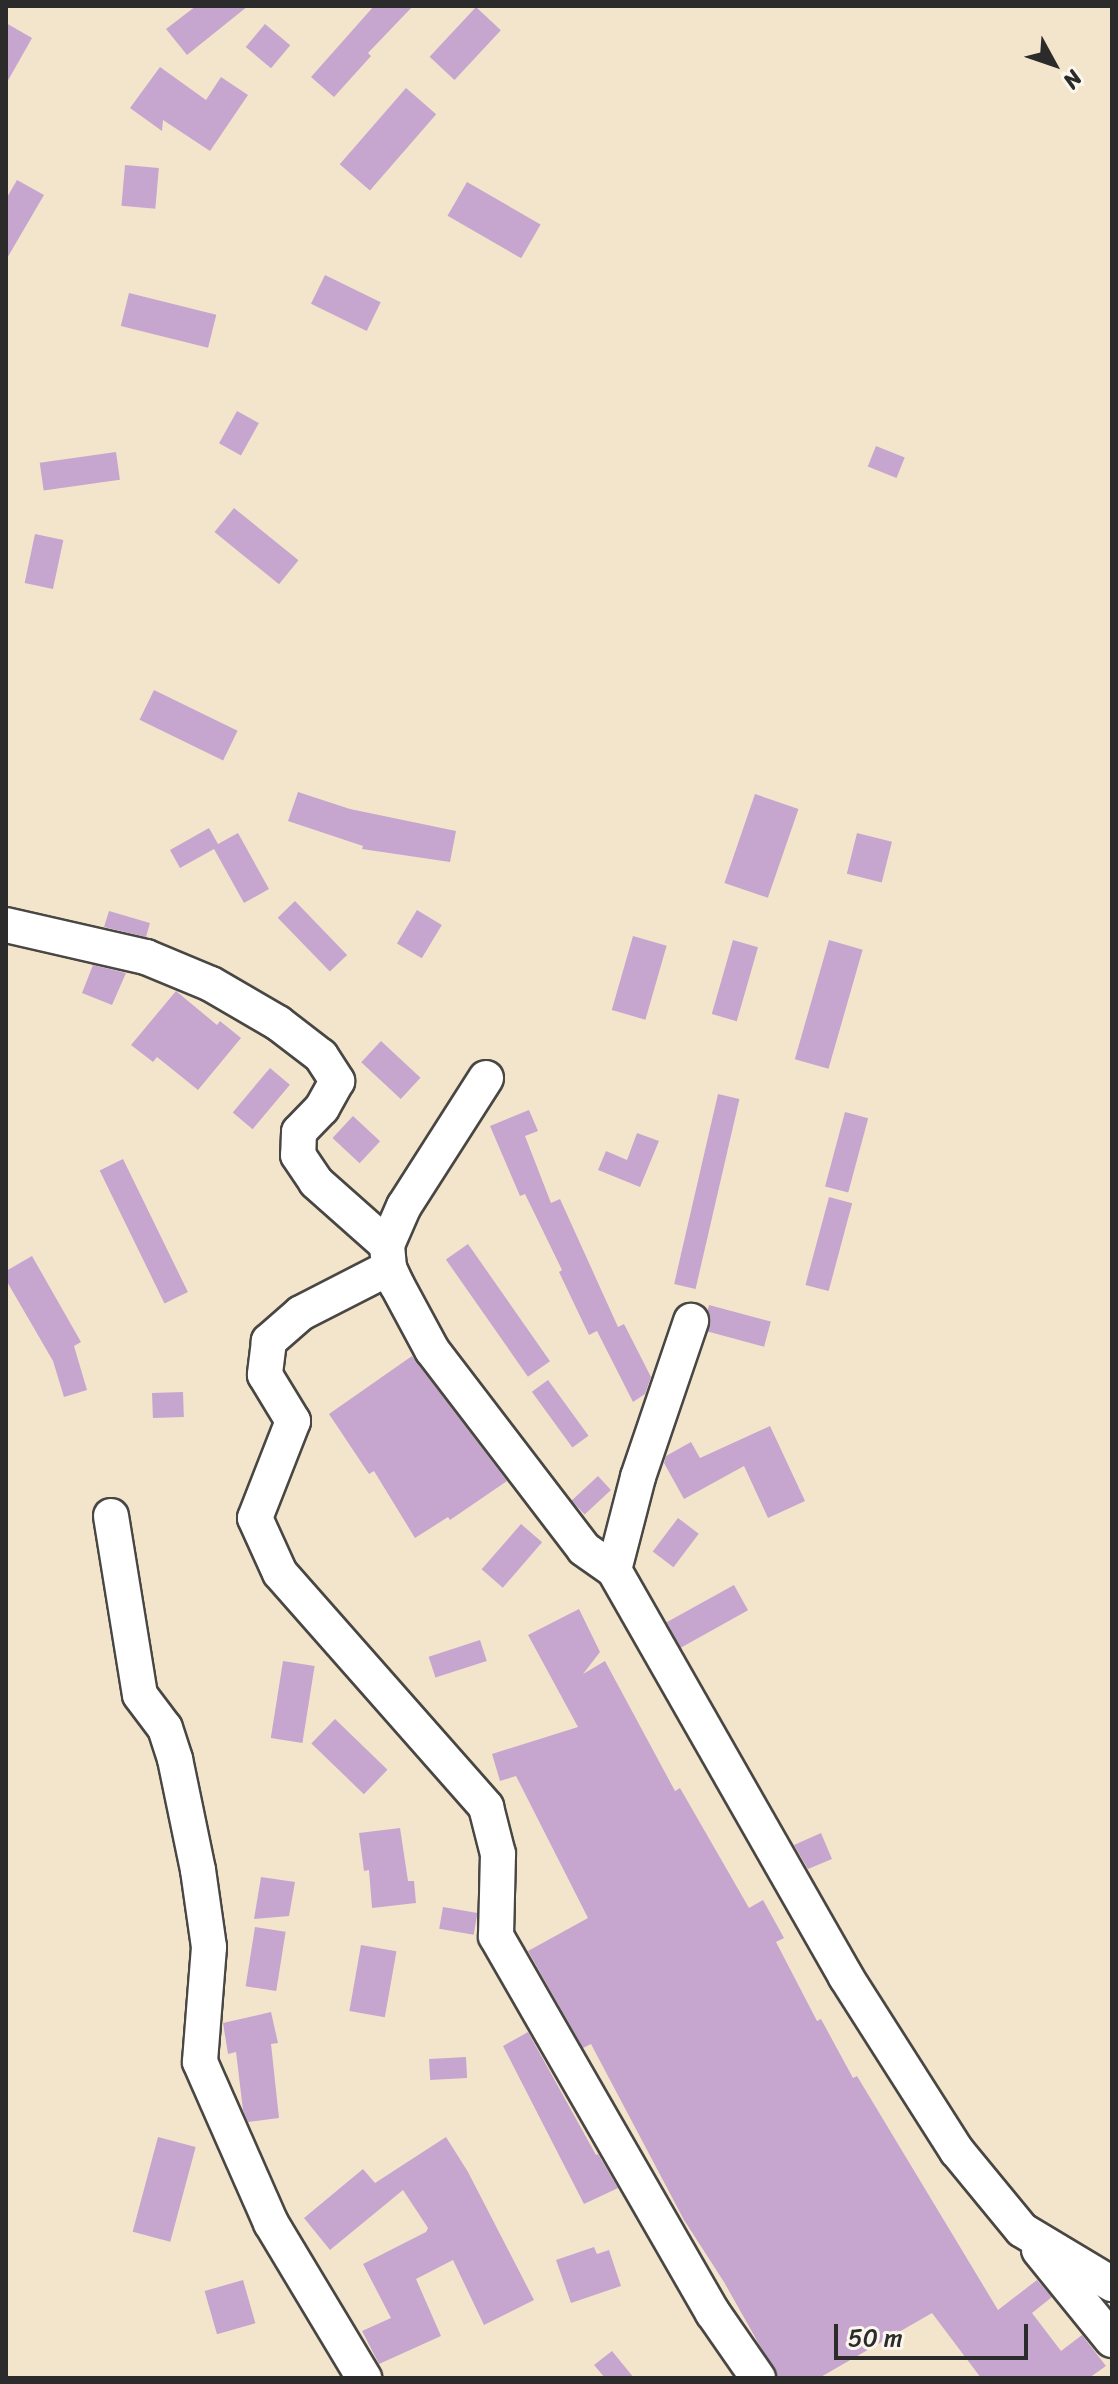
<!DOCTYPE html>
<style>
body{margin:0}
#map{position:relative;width:1118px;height:2384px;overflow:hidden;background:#f3e5cc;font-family:Sriracha,sans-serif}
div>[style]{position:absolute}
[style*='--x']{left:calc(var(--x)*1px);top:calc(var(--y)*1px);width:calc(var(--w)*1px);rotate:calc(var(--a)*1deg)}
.building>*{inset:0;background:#c6a6cf;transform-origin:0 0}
.roads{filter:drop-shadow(2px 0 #494743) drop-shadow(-2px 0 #494743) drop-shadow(0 2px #494743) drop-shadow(0 -2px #494743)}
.minor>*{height:34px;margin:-17px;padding:0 17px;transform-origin:17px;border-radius:17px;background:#fff}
span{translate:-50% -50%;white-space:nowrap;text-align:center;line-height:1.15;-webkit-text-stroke:8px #fbf7ec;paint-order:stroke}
.frame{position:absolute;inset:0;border:8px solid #2b2b2b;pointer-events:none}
.north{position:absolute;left:1014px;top:24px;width:80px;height:80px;-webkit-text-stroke:6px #fbf7ec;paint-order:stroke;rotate:130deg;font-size:22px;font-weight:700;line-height:32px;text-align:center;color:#2b2b2b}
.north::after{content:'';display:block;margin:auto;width:28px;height:36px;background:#2b2b2b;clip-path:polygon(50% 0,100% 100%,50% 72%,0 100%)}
.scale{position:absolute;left:834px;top:2324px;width:194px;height:36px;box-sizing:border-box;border:4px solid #2b2b2b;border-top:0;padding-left:10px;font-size:24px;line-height:28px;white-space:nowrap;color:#2b2b2b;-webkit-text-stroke:6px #fbf7ec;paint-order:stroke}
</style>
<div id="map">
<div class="building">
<i style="clip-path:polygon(196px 6px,248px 6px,187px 55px,166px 29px)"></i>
<i style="clip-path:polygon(374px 6px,413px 6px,368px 53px,371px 56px,334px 97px,311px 77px)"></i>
<i style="left:476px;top:7px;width:34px;height:68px;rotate:43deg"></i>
<i style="clip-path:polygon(6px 23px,32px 38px,6px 84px)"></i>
<i style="left:265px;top:24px;width:33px;height:30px;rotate:40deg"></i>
<i style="clip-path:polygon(160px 67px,206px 100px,221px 77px,248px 95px,210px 151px,163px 120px,162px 131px,130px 108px)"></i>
<i style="left:406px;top:88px;width:40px;height:101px;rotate:41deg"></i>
<i style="left:125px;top:165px;width:34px;height:41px;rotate:5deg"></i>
<i style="clip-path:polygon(17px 180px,44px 195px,6px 260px,6px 199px)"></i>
<i style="left:467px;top:182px;width:85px;height:39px;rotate:30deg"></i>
<i style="left:325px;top:275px;width:62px;height:32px;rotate:26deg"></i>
<i style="left:129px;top:293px;width:90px;height:34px;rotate:14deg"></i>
<i style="left:237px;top:411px;width:25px;height:37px;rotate:29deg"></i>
<i style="left:876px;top:446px;width:31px;height:22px;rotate:22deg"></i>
<i style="left:116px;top:452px;width:28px;height:77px;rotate:82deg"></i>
<i style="left:234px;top:508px;width:83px;height:31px;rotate:39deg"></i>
<i style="left:35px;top:534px;width:29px;height:50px;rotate:12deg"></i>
<i style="left:154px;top:690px;width:93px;height:33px;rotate:26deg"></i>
<i style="clip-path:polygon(298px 792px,350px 809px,456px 831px,450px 862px,362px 849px,363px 846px,288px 821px)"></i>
<i style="left:755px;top:794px;width:46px;height:94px;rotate:19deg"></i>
<i style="clip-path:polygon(209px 828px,218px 844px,238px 833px,269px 889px,244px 903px,214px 849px,180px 868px,170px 850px)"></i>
<i style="left:857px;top:833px;width:36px;height:42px;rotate:14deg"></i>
<i style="left:295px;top:901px;width:75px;height:24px;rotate:46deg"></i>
<i style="left:417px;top:910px;width:29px;height:39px;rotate:31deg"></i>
<i style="clip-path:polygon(109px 911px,150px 923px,146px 937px,104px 927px)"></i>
<i style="left:633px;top:936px;width:35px;height:77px;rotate:16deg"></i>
<i style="left:733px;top:940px;width:26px;height:77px;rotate:16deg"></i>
<i style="left:829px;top:940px;width:35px;height:124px;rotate:16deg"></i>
<i style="clip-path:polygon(93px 965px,126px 973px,112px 1005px,82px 993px)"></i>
<i style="clip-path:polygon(176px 991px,217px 1025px,220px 1021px,241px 1038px,198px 1090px,157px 1057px,153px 1062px,131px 1045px)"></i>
<i style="left:381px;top:1041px;width:54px;height:29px;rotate:43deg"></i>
<i style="left:270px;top:1068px;width:26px;height:58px;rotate:40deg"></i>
<i style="left:718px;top:1094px;width:22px;height:195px;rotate:13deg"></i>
<i style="clip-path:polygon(529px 1110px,538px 1131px,525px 1136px,551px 1203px,560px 1199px,618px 1327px,624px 1324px,651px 1377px,645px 1394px,633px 1402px,597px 1331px,589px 1335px,559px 1272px,562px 1270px,525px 1194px,520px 1196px,490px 1126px)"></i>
<i style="left:845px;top:1112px;width:24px;height:77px;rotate:15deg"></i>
<i style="left:353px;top:1116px;width:37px;height:30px;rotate:43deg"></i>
<i style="clip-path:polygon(637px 1133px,659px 1141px,640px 1187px,598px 1170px,606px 1151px,627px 1160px)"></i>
<i style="left:123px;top:1159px;width:148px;height:26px;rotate:64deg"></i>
<i style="left:829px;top:1197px;width:24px;height:91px;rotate:15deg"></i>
<i style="left:468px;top:1244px;width:143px;height:27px;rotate:55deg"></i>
<i style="clip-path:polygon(32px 1256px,81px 1342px,74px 1346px,87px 1390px,64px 1397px,53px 1361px,6px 1280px,6px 1271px)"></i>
<i style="left:709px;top:1305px;width:64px;height:26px;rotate:15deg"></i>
<i style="clip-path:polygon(412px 1356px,507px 1481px,450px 1520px,448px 1517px,415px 1538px,374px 1471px,369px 1474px,329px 1414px)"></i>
<i style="left:548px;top:1380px;width:69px;height:20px;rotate:54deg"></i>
<i style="left:183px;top:1392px;width:25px;height:31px;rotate:88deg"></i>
<i style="clip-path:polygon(770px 1426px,805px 1501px,768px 1518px,744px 1466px,684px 1499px,664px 1463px,666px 1456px,691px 1442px,700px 1458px)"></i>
<i style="left:598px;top:1476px;width:19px;height:36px;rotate:47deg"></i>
<i style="left:678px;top:1518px;width:26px;height:42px;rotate:37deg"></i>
<i style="left:521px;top:1524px;width:28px;height:60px;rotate:41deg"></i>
<i style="left:734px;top:1585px;width:29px;height:77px;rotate:61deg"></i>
<i style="clip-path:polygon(579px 1609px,600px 1652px,583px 1674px,605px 1661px,675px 1791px,680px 1788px,749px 1908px,763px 1900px,784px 1938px,776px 1942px,817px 2021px,821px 2019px,853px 2078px,857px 2076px,998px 2310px,1037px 2280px,1052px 2297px,1032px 2313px,1061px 2351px,1082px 2335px,1106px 2366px,1089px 2378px,981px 2378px,932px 2313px,819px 2378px,778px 2378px,724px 2282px,684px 2220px,591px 2044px,583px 2048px,528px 1951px,588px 1918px,516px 1776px,500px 1781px,492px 1754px,578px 1727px,528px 1635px)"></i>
<i style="left:480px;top:1640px;width:22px;height:54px;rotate:72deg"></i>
<i style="left:283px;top:1661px;width:32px;height:78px;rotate:9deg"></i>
<i style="left:335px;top:1719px;width:73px;height:34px;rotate:44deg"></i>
<i style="clip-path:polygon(400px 1828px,408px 1881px,414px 1881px,416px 1903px,372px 1908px,369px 1870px,364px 1871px,359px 1833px)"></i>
<i style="clip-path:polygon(821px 1833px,832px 1859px,808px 1869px,794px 1845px)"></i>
<i style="clip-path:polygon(261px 1877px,295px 1882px,289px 1916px,254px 1919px)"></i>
<i style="left:443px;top:1907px;width:35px;height:22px;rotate:10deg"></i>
<i style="left:255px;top:1927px;width:31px;height:60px;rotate:9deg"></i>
<i style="left:361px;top:1945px;width:36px;height:67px;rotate:10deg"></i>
<i style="clip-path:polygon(271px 2012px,278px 2043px,271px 2044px,279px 2118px,248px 2122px,243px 2110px,236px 2052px,228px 2054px,223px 2023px)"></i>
<i style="clip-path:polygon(528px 2032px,596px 2155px,598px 2154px,618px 2188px,584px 2204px,503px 2046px)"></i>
<i style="left:466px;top:2057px;width:21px;height:37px;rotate:87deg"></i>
<i style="left:158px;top:2137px;width:39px;height:98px;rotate:15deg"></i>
<i style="clip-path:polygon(446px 2137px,468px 2172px,534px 2300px,484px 2325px,453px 2260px,416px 2279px,441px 2336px,379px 2364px,362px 2331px,391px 2318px,363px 2264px,426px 2232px,428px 2228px,403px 2190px,330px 2250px,304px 2218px,363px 2169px,375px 2183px)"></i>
<i style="clip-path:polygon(594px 2247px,597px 2254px,609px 2250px,621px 2286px,571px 2303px,556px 2260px)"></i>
<i style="left:243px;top:2280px;width:45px;height:40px;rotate:74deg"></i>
<i style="clip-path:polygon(612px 2351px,634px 2378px,605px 2378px,594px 2365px)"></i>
</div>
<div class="roads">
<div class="minor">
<i style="--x:6;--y:925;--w:144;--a:12.9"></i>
<i style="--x:146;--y:957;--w:70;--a:22.6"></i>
<i style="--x:211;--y:984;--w:78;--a:30.2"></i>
<i style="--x:278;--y:1023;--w:54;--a:37.5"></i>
<i style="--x:321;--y:1056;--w:30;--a:57"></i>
<i style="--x:337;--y:1081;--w:31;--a:119"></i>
<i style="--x:322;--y:1108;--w:33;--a:134"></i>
<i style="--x:299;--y:1132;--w:23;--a:92"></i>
<i style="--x:298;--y:1155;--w:32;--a:56"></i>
<i style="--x:316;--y:1182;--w:95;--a:41.6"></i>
<i style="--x:486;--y:1078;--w:152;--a:122.6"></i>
<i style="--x:404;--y:1206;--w:43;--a:113.6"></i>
<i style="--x:387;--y:1245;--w:23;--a:85"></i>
<i style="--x:389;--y:1268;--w:19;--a:65"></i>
<i style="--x:397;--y:1285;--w:74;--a:61.7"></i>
<i style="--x:432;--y:1350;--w:250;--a:52.6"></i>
<i style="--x:584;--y:1549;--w:37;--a:35"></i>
<i style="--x:614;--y:1570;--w:468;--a:60.3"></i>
<i style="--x:846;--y:1977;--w:206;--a:57.5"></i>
<i style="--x:957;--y:2151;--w:102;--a:50.6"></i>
<i style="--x:1022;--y:2230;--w:105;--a:31"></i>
<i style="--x:389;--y:1268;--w:99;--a:152.9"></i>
<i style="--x:301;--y:1313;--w:43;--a:138.8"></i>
<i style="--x:269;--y:1341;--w:34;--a:97"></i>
<i style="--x:265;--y:1375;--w:54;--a:58.7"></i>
<i style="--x:293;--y:1421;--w:104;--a:111.4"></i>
<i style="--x:255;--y:1518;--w:60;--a:65.6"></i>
<i style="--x:280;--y:1573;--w:312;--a:48.6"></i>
<i style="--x:486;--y:1807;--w:49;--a:75.7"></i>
<i style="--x:498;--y:1854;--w:82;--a:91.4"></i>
<i style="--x:496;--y:1936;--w:435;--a:60.1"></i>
<i style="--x:713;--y:2313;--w:79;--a:55.3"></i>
<i style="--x:111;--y:1516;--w:181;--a:80.8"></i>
<i style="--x:140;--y:1695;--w:41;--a:52.9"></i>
<i style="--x:165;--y:1728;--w:33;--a:72"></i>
<i style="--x:175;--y:1759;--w:113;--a:78.3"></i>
<i style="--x:198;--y:1870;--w:78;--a:81.9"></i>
<i style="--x:209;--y:1947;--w:115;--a:94.5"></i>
<i style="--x:200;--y:2062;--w:176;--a:66.2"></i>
<i style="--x:271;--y:2223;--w:181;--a:59"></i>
<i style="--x:614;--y:1570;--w:96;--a:-75.5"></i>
<i style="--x:638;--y:1477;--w:165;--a:-71.2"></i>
<i style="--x:1039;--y:2250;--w:116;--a:51"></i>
</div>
</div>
<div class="frame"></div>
<div class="north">N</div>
<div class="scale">50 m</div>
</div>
